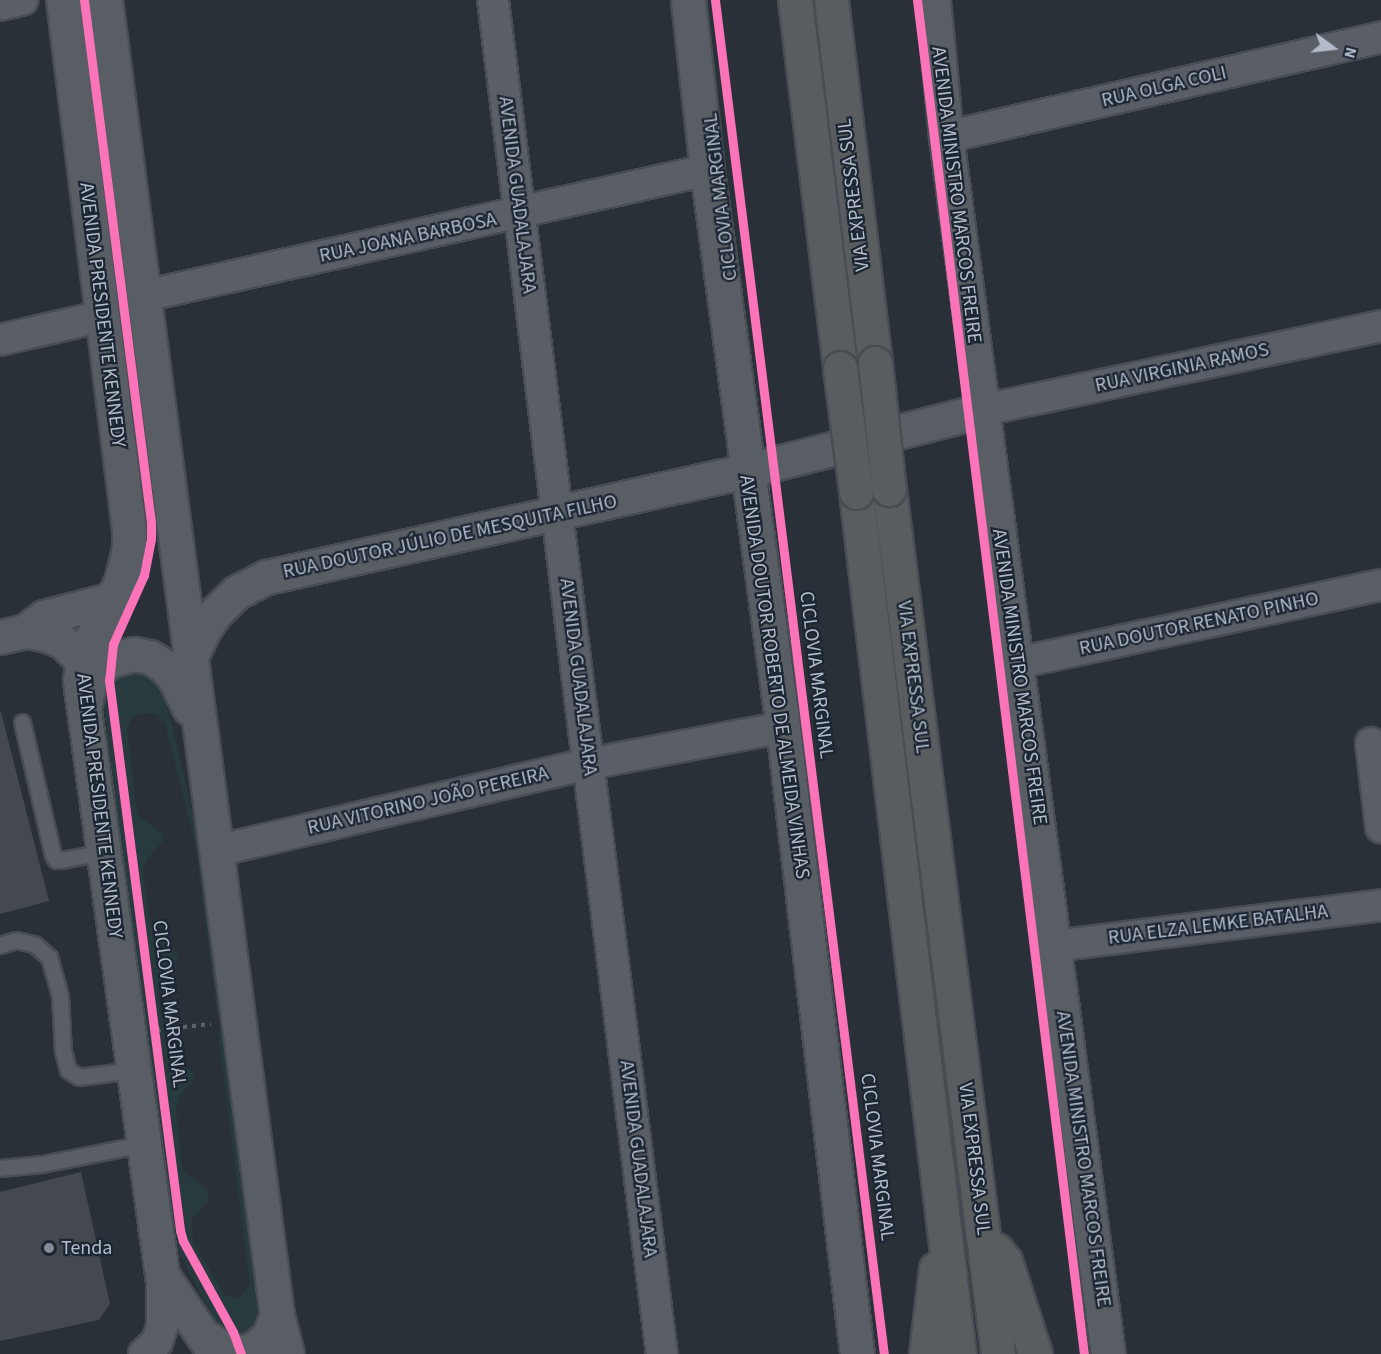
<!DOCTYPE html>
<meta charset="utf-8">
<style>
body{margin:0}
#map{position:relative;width:1381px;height:1354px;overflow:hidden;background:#2a3038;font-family:"Source Sans 3",sans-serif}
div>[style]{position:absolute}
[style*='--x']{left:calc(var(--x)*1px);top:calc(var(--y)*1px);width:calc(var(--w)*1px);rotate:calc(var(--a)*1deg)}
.green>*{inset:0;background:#273a3e}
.building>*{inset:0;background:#444950}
.path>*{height:4px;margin-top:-2px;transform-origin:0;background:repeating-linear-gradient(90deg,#5d636a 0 4.5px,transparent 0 9px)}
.roads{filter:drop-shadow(2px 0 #484c53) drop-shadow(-2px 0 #484c53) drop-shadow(0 2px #484c53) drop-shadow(0 -2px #484c53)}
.lane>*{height:15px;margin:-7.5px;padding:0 7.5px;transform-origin:7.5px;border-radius:7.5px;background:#5a5e66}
.street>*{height:30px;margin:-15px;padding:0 15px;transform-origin:15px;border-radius:15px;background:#5a5e66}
.secondary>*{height:33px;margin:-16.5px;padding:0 16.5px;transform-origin:16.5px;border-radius:16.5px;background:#595d64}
.highway>*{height:33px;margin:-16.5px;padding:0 16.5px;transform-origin:16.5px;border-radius:16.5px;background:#5a5d60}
.bridges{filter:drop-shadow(2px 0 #474c53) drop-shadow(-2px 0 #474c53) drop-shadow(0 2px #474c53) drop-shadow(0 -2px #474c53)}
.highway-bridge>*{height:33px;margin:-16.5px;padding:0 16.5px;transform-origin:16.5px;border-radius:16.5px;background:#5a5d60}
.cycleway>*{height:9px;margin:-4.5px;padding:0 4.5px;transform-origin:4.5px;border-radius:4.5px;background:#fb73b8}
.dots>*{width:16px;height:16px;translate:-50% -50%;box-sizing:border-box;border:3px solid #1d2633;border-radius:50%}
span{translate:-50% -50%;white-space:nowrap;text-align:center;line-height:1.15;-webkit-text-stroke:4.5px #1d2633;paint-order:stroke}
.street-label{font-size:20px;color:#b4bcc9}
.poi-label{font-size:20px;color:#b4bcc9}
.left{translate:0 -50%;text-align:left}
.north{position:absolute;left:1303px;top:18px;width:60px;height:60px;-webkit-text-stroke:4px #1d2633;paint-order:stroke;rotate:105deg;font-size:16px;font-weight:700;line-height:24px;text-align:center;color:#b4bcc9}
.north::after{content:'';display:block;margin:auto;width:21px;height:27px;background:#b4bcc9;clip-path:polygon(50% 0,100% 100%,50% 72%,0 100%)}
</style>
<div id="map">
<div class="green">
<i style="clip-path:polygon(146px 670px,163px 689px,200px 843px,220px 1014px,217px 1015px,195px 843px,165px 723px,156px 713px,141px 713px,132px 718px,127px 728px,137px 814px,162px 834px,163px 841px,148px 858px,143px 869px,150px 924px,156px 936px,176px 952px,178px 959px,161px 980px,158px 990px,165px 1044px,172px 1056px,194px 1074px,194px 1080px,179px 1097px,176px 1106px,181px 1164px,185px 1173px,207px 1189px,209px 1195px,207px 1203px,192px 1219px,193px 1241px,224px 1294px,236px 1299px,241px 1297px,250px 1285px,218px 1032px,222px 1031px,258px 1311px,252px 1332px,240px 1339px,222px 1333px,171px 1238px,103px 700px,106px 685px,121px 671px)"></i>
</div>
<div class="building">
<i style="clip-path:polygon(1px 712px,49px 901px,0 914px,0 713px)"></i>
<i style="clip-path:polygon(81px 1172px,110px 1304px,99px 1320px,0 1341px,0 1192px)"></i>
</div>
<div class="path">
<i style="--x:156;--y:1030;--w:55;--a:-6.2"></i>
</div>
<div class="roads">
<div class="lane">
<i style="--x:22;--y:722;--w:137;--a:76.9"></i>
<i style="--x:53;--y:855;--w:6;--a:59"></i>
<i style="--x:56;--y:860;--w:5;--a:0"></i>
<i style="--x:61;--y:860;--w:44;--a:-10.5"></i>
<i style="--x:0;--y:945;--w:17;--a:-17"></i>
<i style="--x:16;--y:940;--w:18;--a:13"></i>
<i style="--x:34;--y:944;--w:20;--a:41"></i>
<i style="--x:49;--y:957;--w:41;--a:74.2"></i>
<i style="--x:60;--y:996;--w:55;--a:86.9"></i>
<i style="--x:63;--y:1051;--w:20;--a:75"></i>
<i style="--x:68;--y:1070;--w:13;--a:32"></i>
<i style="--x:79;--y:1077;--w:54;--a:-7.4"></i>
<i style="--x:0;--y:1168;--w:42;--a:-5.4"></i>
<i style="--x:42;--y:1164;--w:104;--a:-11.1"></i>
</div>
<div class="street">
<i style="--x:493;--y:0;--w:1365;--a:82.89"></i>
<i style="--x:0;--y:5;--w:23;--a:-13"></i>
<i style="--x:946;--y:137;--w:446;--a:-12.9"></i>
<i style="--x:144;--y:296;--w:577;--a:-12.61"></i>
<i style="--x:0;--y:340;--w:106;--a:-13.1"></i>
<i style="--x:983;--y:410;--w:407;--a:-11.9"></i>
<i style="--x:1017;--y:663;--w:372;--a:-12.1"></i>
<i style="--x:1371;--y:743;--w:85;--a:83.2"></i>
<i style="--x:216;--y:851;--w:382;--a:-13.2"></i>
<i style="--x:588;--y:764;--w:198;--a:-10.7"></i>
<i style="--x:1054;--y:946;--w:330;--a:-7.1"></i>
<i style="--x:144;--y:1354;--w:18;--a:-43"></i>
<i style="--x:157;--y:1342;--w:16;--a:-72"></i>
<i style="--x:162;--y:1327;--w:52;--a:-90"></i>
</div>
<div class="secondary">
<i style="--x:63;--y:0;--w:533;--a:82.89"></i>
<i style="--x:129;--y:529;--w:20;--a:90"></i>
<i style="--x:129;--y:549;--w:36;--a:104"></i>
<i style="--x:120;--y:584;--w:69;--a:117.7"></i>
<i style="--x:88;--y:645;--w:16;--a:112"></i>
<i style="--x:82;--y:660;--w:21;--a:95"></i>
<i style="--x:80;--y:681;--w:600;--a:82.14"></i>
<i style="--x:162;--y:1275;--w:95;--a:56.1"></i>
<i style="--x:105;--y:0;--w:1326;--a:82.55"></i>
<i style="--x:277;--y:1315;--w:40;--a:75.6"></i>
<i style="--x:688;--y:0;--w:171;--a:83.6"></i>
<i style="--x:707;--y:170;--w:562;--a:82.23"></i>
<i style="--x:783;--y:727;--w:631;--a:83.27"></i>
<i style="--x:933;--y:0;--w:138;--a:84.6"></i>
<i style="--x:946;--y:137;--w:1228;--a:82.42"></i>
<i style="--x:25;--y:631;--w:24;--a:-36"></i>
<i style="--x:44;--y:617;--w:70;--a:-14.8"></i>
<i style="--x:0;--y:637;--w:26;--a:-13"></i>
<i style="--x:25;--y:631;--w:19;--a:9"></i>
<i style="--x:44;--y:634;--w:19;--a:21"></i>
<i style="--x:62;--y:641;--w:28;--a:44"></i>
<i style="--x:190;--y:658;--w:32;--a:-64"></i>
<i style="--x:204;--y:629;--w:19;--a:-55"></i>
<i style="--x:215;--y:613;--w:30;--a:-44"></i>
<i style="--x:237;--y:592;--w:34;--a:-27"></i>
<i style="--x:267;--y:577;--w:491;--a:-12.5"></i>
<i style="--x:746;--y:471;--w:245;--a:-14.4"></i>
<i style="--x:85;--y:703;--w:22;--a:-77"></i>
<i style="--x:90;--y:682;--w:16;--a:-55"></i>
<i style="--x:99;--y:669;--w:15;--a:-37"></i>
<i style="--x:111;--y:660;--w:24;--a:-15"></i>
<i style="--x:134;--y:654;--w:16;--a:11"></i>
<i style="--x:150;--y:657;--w:17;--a:33"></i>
<i style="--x:164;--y:666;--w:15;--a:48"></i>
<i style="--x:174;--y:677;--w:34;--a:64"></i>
<i style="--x:206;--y:1338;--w:26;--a:29"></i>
<i style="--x:229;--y:1351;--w:19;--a:3"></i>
<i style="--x:248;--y:1352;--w:24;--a:-35"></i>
<i style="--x:268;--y:1338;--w:25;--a:-69"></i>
</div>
<div class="highway">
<i style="--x:795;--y:0;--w:371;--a:83"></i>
<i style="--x:831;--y:0;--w:366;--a:83.1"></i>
<i style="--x:889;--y:489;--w:872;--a:82.82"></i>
<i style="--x:856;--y:492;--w:868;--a:83.19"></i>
<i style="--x:996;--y:1250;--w:14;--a:51"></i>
<i style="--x:1005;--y:1261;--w:98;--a:72.1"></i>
<i style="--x:926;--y:1354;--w:86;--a:-83.3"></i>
</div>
</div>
<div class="bridges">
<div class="highway-bridge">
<i style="--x:875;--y:363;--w:127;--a:83.7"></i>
<i style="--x:840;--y:368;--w:125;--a:82.6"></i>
</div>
</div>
<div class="cycleway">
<i style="--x:84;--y:0;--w:526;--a:82.69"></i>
<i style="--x:151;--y:522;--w:17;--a:90"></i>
<i style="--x:151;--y:539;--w:37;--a:101"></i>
<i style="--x:144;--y:575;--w:76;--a:114.2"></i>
<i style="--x:113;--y:644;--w:36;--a:96"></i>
<i style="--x:109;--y:680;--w:555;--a:82.64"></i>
<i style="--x:180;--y:1230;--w:11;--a:75"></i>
<i style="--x:183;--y:1241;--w:104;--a:61.2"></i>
<i style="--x:233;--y:1332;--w:23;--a:70"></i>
<i style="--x:715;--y:0;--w:1365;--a:82.89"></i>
<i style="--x:917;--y:0;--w:1364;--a:82.97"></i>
</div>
<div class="dots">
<i style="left:49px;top:1248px;background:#848b96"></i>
</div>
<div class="street-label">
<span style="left:1164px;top:87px;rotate:-13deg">RUA OLGA COLI</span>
<span style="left:517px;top:195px;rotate:83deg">AVENIDA GUADALAJARA</span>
<span style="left:854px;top:195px;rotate:-97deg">VIA EXPRESSA SUL</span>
<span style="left:956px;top:195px;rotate:83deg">AVENIDA MINISTRO MARCOS FREIRE</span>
<span style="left:721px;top:197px;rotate:-97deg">CICLOVIA MARGINAL</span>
<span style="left:408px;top:238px;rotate:-12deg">RUA JOANA BARBOSA</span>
<span style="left:102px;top:315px;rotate:83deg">AVENIDA PRESIDENTE KENNEDY</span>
<span style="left:1182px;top:368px;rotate:-12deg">RUA VIRGINIA RAMOS</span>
<span style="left:450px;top:537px;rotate:-12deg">RUA DOUTOR JÚLIO DE MESQUITA FILHO</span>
<span style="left:1199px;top:624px;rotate:-12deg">RUA DOUTOR RENATO PINHO</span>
<span style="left:816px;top:675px;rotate:83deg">CICLOVIA MARGINAL</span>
<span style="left:578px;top:677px;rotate:83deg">AVENIDA GUADALAJARA</span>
<span style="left:774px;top:677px;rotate:82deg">AVENIDA DOUTOR ROBERTO DE ALMEIDA VINHAS</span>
<span style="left:913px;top:677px;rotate:83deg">VIA EXPRESSA SUL</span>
<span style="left:1019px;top:677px;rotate:82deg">AVENIDA MINISTRO MARCOS FREIRE</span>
<span style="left:428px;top:801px;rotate:-13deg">RUA VITORINO JOÃO PEREIRA</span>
<span style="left:99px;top:806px;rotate:83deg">AVENIDA PRESIDENTE KENNEDY</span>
<span style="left:1218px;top:925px;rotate:-7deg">RUA ELZA LEMKE BATALHA</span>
<span style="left:169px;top:1004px;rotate:83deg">CICLOVIA MARGINAL</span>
<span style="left:877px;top:1157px;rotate:83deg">CICLOVIA MARGINAL</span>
<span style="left:638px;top:1159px;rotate:83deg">AVENIDA GUADALAJARA</span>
<span style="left:974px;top:1159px;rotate:83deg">VIA EXPRESSA SUL</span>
<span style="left:1083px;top:1159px;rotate:82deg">AVENIDA MINISTRO MARCOS FREIRE</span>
</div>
<div class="poi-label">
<span class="left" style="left:61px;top:1248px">Tenda</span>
</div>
<div class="north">N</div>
</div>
